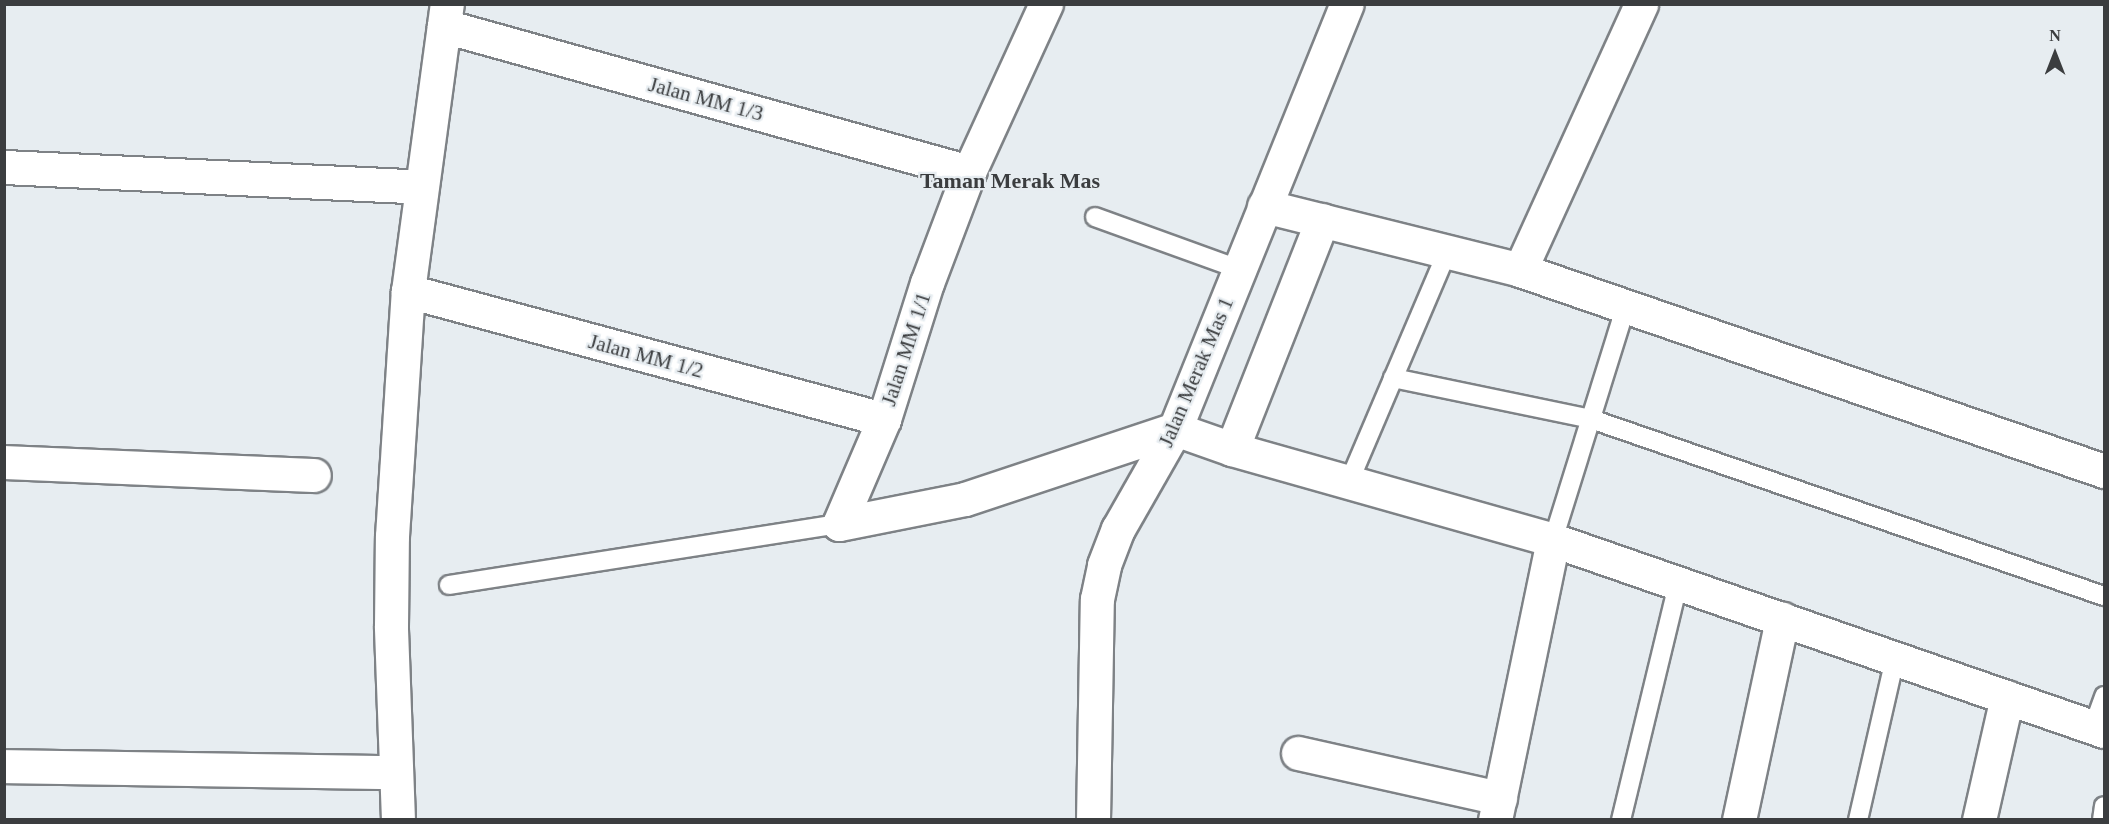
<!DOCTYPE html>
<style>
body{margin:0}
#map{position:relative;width:2109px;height:824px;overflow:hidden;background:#e7edf1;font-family:"Times New Roman",serif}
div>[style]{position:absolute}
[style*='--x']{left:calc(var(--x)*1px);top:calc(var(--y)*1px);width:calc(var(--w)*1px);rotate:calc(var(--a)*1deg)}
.roads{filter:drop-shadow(2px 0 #7e8286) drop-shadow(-2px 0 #7e8286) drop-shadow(0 2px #7e8286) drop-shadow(0 -2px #7e8286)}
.service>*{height:18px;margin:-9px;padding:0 9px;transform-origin:9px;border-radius:9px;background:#fff}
.minor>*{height:33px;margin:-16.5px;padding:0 16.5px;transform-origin:16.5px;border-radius:16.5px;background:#fff}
span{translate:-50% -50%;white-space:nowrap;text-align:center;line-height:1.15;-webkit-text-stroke:4.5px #e7edf1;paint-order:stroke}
.street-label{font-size:21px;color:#3b3d3f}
.neighbourhood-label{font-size:22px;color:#3b3d3f;font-weight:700}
.frame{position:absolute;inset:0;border:6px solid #3b3d3f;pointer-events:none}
.north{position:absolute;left:2025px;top:24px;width:60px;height:60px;-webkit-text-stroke:4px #e7edf1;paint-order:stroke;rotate:0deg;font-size:16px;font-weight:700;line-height:24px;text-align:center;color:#3b3d3f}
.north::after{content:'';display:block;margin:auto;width:21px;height:27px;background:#3b3d3f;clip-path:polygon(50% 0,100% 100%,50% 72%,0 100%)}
</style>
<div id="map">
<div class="roads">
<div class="service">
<i style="--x:1095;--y:217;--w:153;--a:19.9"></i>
<i style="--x:1393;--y:378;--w:202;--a:11.7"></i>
<i style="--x:1591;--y:419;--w:543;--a:19.04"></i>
<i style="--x:1349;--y:482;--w:250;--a:-66.9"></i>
<i style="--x:1553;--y:540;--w:245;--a:-72.7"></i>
<i style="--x:449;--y:585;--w:395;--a:-8.9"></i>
<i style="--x:2093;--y:727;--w:33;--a:-70"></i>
<i style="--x:1621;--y:820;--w:243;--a:-76.4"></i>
<i style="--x:1858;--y:820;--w:165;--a:-77.1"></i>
<i style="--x:2102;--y:820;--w:14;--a:-82"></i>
</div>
<div class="minor">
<i style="--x:444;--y:26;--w:545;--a:15.54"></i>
<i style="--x:4;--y:167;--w:417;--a:2.7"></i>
<i style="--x:1264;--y:206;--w:264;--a:14"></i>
<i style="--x:1520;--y:270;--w:618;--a:18.99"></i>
<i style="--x:1520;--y:270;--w:292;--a:-65.5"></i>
<i style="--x:408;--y:291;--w:493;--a:15.1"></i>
<i style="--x:1232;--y:449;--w:246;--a:-68.5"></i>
<i style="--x:4;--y:462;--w:310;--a:2.4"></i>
<i style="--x:839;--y:524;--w:128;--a:-11.2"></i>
<i style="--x:965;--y:499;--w:221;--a:-18.4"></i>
<i style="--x:1175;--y:429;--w:60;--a:19.3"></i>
<i style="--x:1232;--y:449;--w:334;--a:15.8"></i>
<i style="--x:1553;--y:540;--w:583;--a:19.12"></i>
<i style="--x:839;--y:524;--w:114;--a:-66.8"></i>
<i style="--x:884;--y:419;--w:143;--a:-72.5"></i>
<i style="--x:927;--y:283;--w:119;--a:-69.3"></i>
<i style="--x:969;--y:172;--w:185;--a:-65.4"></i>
<i style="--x:1298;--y:753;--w:207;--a:12.6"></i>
<i style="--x:4;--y:766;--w:390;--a:0.9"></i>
<i style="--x:398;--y:820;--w:194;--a:-92.1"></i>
<i style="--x:391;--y:626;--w:90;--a:-89.4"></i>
<i style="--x:392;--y:536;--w:246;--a:-86.3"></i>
<i style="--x:408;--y:291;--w:290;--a:-82.3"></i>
<i style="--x:1093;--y:820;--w:221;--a:-89"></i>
<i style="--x:1097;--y:599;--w:35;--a:-78"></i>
<i style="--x:1104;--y:565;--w:39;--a:-69"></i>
<i style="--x:1118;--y:529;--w:115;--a:-60.3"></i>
<i style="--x:1175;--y:429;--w:458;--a:-68"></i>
<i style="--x:1495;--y:820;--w:286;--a:-78.3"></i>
<i style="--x:1739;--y:820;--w:206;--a:-77.9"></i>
<i style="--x:1979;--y:820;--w:126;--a:-77.2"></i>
</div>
</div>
<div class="street-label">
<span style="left:706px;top:99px;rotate:15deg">Jalan MM 1/3</span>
<span style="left:906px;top:349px;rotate:-72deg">Jalan MM 1/1</span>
<span style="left:646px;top:356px;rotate:15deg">Jalan MM 1/2</span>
<span style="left:1196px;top:372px;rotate:-67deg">Jalan Merak Mas 1</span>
</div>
<div class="neighbourhood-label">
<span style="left:1010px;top:181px">Taman Merak Mas</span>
</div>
<div class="frame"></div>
<div class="north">N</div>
</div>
